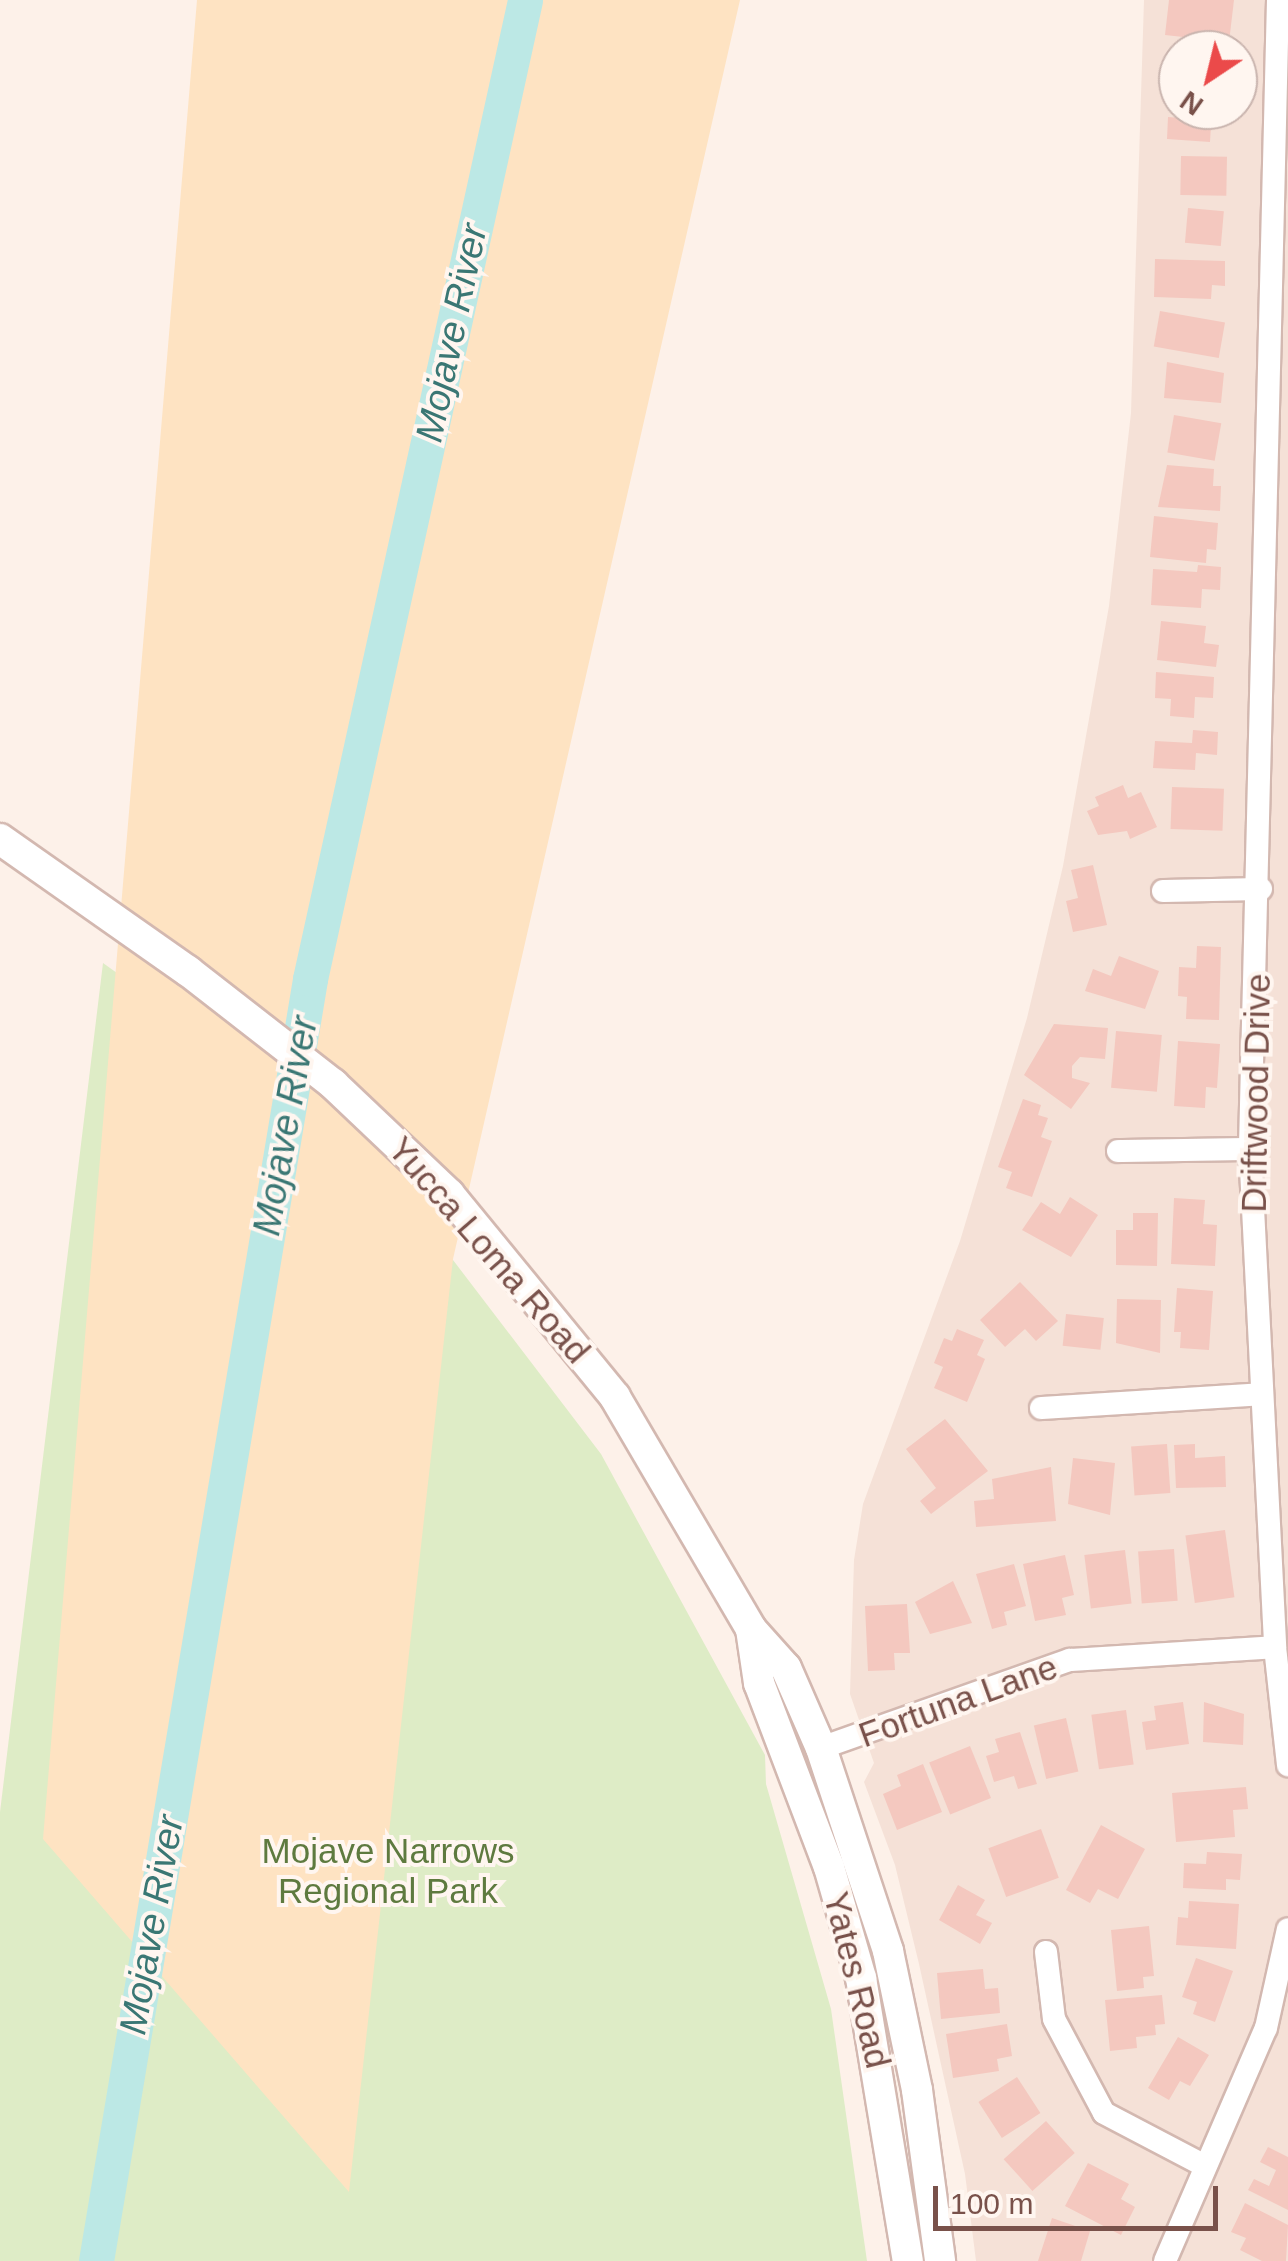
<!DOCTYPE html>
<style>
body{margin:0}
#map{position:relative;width:1288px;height:2261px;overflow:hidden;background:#fdf1e9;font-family:Arial,sans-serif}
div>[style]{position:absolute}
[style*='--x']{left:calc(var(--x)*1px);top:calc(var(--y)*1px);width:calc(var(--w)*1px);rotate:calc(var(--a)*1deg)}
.residential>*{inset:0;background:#f5e1d7}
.green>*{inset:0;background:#deecc6}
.sand>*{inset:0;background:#fee3c2}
.river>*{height:35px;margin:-17.5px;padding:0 17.5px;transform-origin:17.5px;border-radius:17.5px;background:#bce8e5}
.building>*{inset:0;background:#f4c8bf;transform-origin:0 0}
.roads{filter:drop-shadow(2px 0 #d3b8b0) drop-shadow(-2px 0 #d3b8b0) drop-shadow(0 2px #d3b8b0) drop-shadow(0 -2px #d3b8b0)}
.street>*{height:22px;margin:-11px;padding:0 11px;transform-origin:11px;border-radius:11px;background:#fff}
.secondary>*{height:30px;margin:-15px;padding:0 15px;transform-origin:15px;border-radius:15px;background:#fff}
span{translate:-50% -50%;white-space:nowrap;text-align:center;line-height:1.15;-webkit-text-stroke:8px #fff6f0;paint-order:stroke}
.street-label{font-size:35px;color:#79514a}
.park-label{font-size:35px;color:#5e7a3f}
.water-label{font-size:38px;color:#3a7774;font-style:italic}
.north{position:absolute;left:1158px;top:30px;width:100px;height:100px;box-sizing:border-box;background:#fff6f0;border:2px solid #c9b4ae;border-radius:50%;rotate:215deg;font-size:28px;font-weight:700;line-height:40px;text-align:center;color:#79514a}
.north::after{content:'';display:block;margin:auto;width:35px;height:45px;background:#eb4a4a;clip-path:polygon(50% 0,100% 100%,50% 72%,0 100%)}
.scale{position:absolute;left:933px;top:2186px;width:285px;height:45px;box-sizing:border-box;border:5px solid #79514a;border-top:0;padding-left:12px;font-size:30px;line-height:35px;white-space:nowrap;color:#79514a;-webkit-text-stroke:8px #fff6f0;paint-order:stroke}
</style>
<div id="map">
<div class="residential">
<i style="clip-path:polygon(evenodd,1144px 0,1288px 0,1288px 2261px,976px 2261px,965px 2174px,919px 1964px,895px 1865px,864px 1782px,874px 1763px,850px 1694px,854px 1560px,863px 1504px,960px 1241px,1027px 1018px,1063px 866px,1109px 606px,1131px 413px,1144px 0,1178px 50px,1238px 50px,1238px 110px,1178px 110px,1178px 50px)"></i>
</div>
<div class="green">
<i style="clip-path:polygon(103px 963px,194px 1028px,368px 1176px,453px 1260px,601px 1454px,765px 1755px,766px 1784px,831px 2009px,867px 2261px,0 2261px,0 1812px)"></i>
</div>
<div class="sand">
<i style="clip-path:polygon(197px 0,740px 0,453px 1259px,349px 2192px,43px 1839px)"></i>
</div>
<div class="river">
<i style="--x:96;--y:2261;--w:1300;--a:-80.52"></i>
<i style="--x:310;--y:979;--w:1002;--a:-77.61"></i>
</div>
<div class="building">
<i style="clip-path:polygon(1169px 0,1234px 0,1229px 42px,1165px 35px)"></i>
<i style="clip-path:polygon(1182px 110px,1226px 110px,1225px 127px,1211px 125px,1210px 142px,1167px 139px,1168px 117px,1181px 118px)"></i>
<i style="left:1181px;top:156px;width:46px;height:39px;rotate:1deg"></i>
<i style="left:1188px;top:208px;width:36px;height:35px;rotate:5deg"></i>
<i style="clip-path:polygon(1155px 259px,1225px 261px,1225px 286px,1212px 285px,1211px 299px,1154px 297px)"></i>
<i style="left:1160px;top:311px;width:66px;height:36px;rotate:10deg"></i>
<i style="clip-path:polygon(1167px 362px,1224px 373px,1221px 403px,1164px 398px)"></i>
<i style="left:1174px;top:415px;width:48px;height:38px;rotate:10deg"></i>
<i style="clip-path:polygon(1167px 465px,1214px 469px,1213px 486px,1221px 486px,1220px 511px,1158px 507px)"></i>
<i style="clip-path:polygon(1154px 516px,1218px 523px,1216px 550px,1207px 549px,1206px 563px,1150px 557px)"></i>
<i style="clip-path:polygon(1198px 565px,1221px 567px,1220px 590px,1202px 589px,1201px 608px,1151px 605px,1153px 569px,1197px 572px)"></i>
<i style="clip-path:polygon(1161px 621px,1206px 626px,1204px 643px,1219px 645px,1216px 667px,1157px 660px)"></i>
<i style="clip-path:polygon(1156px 672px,1214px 677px,1213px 698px,1195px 697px,1194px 718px,1170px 716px,1171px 699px,1155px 698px)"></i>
<i style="clip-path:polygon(1193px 730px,1218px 732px,1217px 755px,1196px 753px,1195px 770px,1153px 768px,1155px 741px,1192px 743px)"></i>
<i style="clip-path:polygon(1123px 785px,1128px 798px,1141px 792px,1157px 827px,1130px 839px,1127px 831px,1098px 835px,1087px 811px,1099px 806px,1095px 797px)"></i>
<i style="left:1172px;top:787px;width:52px;height:42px;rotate:2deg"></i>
<i style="clip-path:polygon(1093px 865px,1107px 925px,1073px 932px,1066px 901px,1078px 898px,1071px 870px)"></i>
<i style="clip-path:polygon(1197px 946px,1221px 947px,1219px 1020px,1186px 1019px,1187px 997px,1178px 996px,1179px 967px,1196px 968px)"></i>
<i style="clip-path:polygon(1119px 956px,1159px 971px,1145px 1009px,1085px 991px,1093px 969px,1111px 976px)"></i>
<i style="clip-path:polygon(1054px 1024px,1108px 1028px,1105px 1059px,1080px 1057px,1072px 1066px,1072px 1078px,1090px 1083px,1071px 1109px,1024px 1075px)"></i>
<i style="left:1116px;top:1031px;width:46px;height:57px;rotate:5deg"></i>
<i style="clip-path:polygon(1178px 1041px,1220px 1044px,1217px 1088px,1206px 1087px,1205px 1108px,1174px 1106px)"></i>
<i style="clip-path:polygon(1023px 1099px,1041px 1105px,1038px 1115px,1048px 1118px,1041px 1137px,1052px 1141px,1032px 1197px,1006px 1188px,1012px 1172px,998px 1167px)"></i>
<i style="clip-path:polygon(1070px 1197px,1098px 1215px,1071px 1257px,1022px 1230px,1041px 1202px,1060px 1214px)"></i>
<i style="clip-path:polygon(1174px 1198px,1205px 1200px,1203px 1224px,1217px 1225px,1215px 1266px,1171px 1264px)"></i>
<i style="clip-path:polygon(1133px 1213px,1158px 1213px,1157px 1266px,1116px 1265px,1116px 1230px,1133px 1230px)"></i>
<i style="clip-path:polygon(1020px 1282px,1058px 1321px,1036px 1341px,1025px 1329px,1005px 1347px,980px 1320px)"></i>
<i style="clip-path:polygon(1177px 1288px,1213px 1291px,1209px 1350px,1180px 1348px,1181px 1332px,1174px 1332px)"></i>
<i style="clip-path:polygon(1117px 1299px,1161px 1300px,1160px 1353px,1116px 1343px)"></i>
<i style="left:1066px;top:1314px;width:38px;height:32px;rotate:6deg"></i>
<i style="clip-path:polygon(957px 1329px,984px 1340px,977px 1355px,985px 1359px,967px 1402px,934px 1388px,943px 1367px,934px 1363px,944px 1338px,952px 1341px)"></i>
<i style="clip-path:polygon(945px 1419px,988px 1471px,931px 1514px,920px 1501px,936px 1488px,906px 1449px)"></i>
<i style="left:1167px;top:1444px;width:49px;height:36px;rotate:86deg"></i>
<i style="clip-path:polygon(1195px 1444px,1195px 1458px,1225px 1456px,1226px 1487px,1176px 1488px,1174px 1445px)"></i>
<i style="clip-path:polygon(1073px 1458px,1115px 1463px,1110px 1515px,1068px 1504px)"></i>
<i style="clip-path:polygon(1051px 1467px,1056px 1521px,976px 1527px,974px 1501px,994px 1499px,992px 1479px)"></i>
<i style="left:1225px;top:1530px;width:68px;height:40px;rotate:82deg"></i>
<i style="left:1174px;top:1549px;width:52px;height:36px;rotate:86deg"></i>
<i style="left:1125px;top:1550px;width:54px;height:41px;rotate:83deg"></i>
<i style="clip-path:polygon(1065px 1555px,1074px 1595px,1062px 1598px,1066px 1615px,1035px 1621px,1023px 1564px)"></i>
<i style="clip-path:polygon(1014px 1564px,1026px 1606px,1004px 1612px,1007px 1625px,992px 1629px,976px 1574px)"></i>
<i style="clip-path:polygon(953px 1581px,972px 1623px,930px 1634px,915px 1602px)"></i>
<i style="clip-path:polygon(907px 1604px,910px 1653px,894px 1653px,895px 1670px,868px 1671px,865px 1606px)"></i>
<i style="clip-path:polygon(1183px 1702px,1189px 1744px,1146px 1750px,1142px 1722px,1156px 1720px,1154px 1706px)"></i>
<i style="clip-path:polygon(1204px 1702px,1244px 1714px,1243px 1745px,1203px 1742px)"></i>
<i style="left:1126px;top:1710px;width:55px;height:35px;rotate:82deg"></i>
<i style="left:1066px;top:1718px;width:55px;height:33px;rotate:77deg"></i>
<i style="clip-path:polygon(1020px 1732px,1037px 1784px,1018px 1789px,1014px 1776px,994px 1782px,986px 1756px,999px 1752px,995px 1739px)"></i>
<i style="left:970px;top:1746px;width:56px;height:44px;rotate:68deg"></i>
<i style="clip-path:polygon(923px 1764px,942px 1812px,897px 1830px,883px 1794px,901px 1786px,897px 1775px)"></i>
<i style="clip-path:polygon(1246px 1787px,1248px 1809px,1233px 1810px,1235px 1837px,1176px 1842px,1172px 1793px)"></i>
<i style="clip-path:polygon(1101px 1825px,1145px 1849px,1118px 1899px,1098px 1889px,1090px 1903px,1066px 1890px)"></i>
<i style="left:1041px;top:1829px;width:52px;height:56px;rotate:70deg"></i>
<i style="clip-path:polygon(1207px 1852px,1242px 1854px,1240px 1880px,1226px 1879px,1226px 1890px,1183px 1888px,1184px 1863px,1206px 1864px)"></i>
<i style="clip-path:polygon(958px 1885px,985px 1900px,976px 1915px,992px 1923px,980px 1944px,939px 1920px)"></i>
<i style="clip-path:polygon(1189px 1901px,1239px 1904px,1236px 1949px,1176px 1945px,1178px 1917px,1188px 1918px)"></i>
<i style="clip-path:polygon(1149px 1926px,1154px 1976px,1143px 1977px,1144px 1988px,1117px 1991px,1111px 1930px)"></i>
<i style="clip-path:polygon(1196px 1958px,1233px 1971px,1215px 2022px,1193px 2014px,1197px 2002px,1182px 1997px)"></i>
<i style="clip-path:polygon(983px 1969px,985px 1989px,998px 1988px,1000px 2013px,941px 2019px,937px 1973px)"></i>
<i style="clip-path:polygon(1162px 1995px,1165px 2024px,1155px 2025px,1156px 2035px,1136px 2037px,1137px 2048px,1110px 2051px,1105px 2000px)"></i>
<i style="clip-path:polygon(1007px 2024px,1012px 2056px,997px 2059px,999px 2071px,953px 2078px,946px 2034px)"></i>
<i style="clip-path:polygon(1178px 2037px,1209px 2055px,1190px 2086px,1180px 2081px,1169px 2100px,1148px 2088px)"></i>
<i style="left:1017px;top:2077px;width:43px;height:46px;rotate:57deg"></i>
<i style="left:1046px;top:2121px;width:43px;height:57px;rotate:48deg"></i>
<i style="clip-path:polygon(1268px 2147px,1288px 2157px,1288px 2210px,1248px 2190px,1254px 2179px,1269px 2186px,1276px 2170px,1260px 2162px)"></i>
<i style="clip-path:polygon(1088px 2163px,1129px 2184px,1121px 2199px,1135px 2207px,1121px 2235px,1065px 2206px)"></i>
<i style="clip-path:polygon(1245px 2203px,1288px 2225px,1286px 2261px,1262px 2261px,1240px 2250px,1246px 2238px,1231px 2232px)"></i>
<i style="clip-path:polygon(1052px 2218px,1090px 2231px,1081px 2261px,1038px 2261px)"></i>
</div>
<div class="roads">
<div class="street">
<i style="--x:1278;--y:0;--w:1149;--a:91.4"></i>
<i style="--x:1250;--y:1149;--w:499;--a:87.1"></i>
<i style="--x:1275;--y:1647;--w:119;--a:83.7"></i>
<i style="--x:1163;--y:891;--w:98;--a:-1.2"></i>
<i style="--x:1118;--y:1151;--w:132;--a:-0.9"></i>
<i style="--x:1041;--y:1408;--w:221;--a:-3.6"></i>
<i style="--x:821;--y:1748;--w:264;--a:-19.5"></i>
<i style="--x:1070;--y:1660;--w:205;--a:-3.6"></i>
<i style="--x:1046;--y:1952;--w:67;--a:83.2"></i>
<i style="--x:1054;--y:2019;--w:106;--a:62"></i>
<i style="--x:1104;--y:2113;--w:112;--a:27.7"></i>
<i style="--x:1165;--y:2261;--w:254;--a:-66.6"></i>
<i style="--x:1266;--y:2028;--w:101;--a:-77.5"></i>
</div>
<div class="secondary">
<i style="--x:0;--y:839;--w:230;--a:35.1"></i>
<i style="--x:188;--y:971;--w:184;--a:37.9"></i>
<i style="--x:333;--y:1084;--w:160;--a:43.5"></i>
<i style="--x:449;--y:1194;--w:262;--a:50.7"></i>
<i style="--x:615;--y:1397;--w:269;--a:59.6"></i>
<i style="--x:751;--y:1629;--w:52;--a:48.1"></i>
<i style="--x:786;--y:1668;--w:87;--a:66.4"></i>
<i style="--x:821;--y:1748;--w:214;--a:71.7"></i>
<i style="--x:888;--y:1951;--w:142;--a:78.2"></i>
<i style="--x:917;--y:2090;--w:173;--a:82.3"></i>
<i style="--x:751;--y:1629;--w:55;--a:81.6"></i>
<i style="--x:759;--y:1683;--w:197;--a:69.2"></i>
<i style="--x:829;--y:1867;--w:116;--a:73.9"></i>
<i style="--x:861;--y:1978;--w:287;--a:80.6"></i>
</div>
</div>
<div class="street-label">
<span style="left:1256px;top:1093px;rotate:-89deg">Driftwood Drive</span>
<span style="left:489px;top:1250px;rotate:49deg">Yucca Loma Road</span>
<span style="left:958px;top:1701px;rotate:-20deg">Fortuna Lane</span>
<span style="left:857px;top:1980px;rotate:76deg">Yates Road</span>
</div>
<div class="park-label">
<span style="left:388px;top:1871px">Mojave Narrows<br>Regional Park</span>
</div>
<div class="water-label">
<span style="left:452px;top:333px;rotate:-78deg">Mojave River</span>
<span style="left:286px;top:1126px;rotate:-80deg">Mojave River</span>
<span style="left:152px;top:1925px;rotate:-80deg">Mojave River</span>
</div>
<div class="north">N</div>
<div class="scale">100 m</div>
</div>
